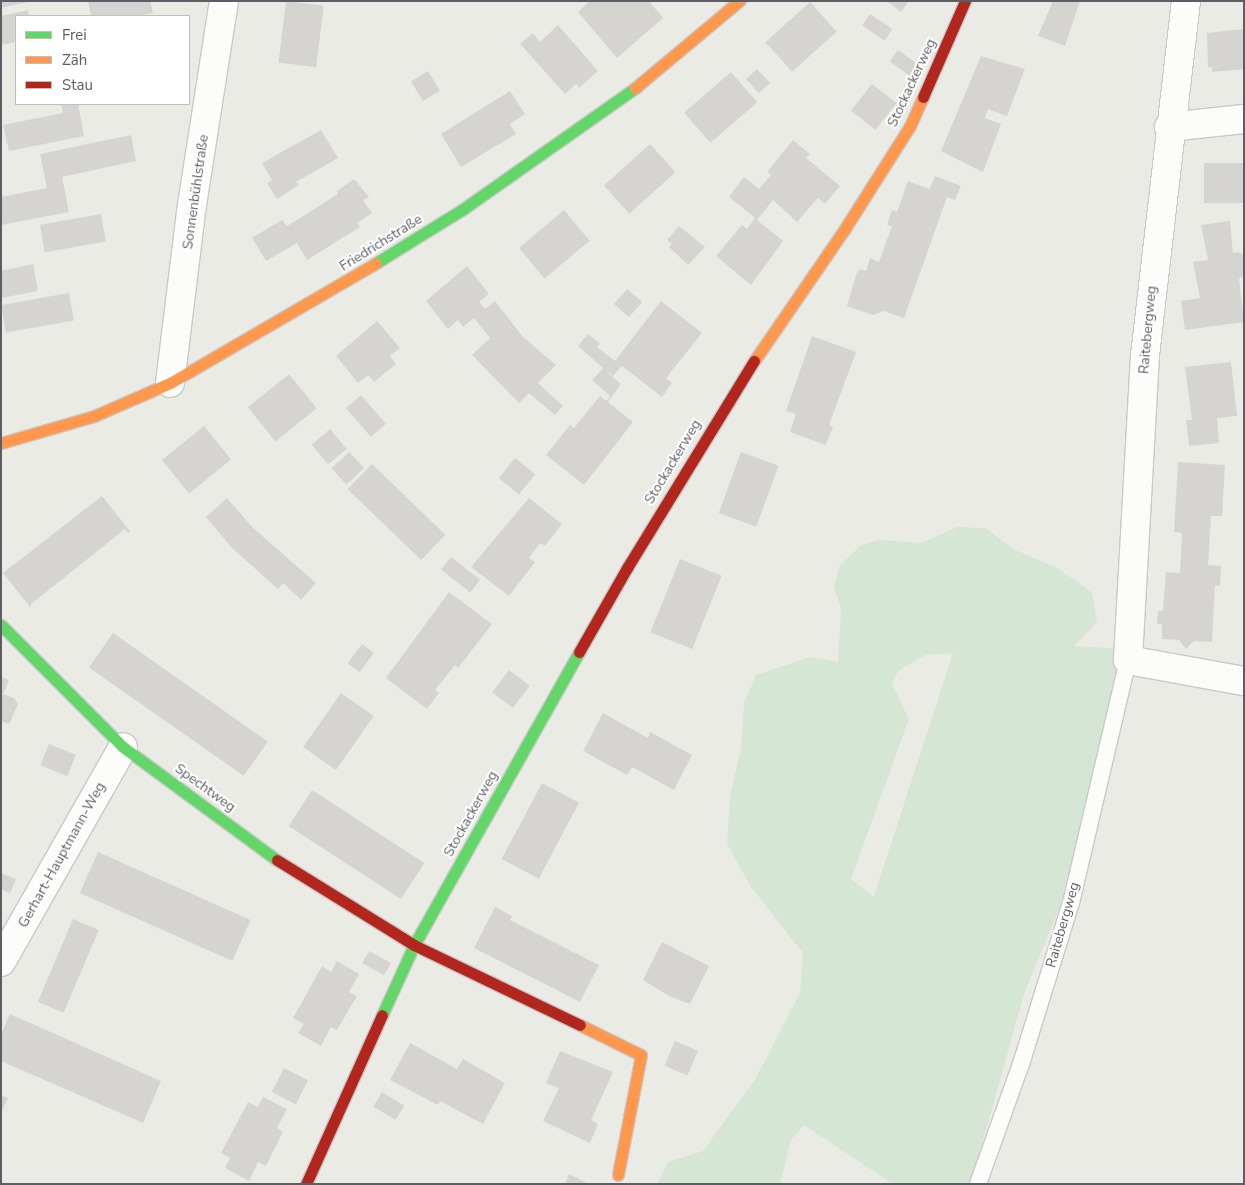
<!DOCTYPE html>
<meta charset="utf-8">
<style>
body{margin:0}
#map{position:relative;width:1245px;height:1185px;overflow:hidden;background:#ebebe6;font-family:"Nunito Sans",sans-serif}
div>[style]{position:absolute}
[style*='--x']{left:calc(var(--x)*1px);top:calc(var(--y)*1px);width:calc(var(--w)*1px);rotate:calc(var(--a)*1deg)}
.green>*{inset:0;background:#d5e6d5}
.building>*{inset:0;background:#d5d4d1;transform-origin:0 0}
.roads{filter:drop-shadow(1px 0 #c8c9c8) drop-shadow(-1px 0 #c8c9c8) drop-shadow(0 1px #c8c9c8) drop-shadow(0 -1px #c8c9c8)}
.lane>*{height:16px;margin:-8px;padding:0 8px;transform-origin:8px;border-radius:8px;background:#fcfcfb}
.street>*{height:28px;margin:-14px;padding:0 14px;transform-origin:14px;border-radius:14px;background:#fcfcfb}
.fast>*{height:11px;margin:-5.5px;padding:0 5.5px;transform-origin:5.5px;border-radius:5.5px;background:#63d668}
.slow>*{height:11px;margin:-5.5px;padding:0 5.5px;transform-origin:5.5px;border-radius:5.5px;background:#ff974d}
.jam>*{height:11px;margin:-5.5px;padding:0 5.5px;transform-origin:5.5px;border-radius:5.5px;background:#b3261e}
span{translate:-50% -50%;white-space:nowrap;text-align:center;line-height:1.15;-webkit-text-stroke:4px #fff;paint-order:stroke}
.street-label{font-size:14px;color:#5c5e63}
.frame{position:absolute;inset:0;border:2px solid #5c5e63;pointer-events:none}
.legend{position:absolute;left:15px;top:15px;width:175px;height:90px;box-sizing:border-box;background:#fff;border:1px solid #bebfc1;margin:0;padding:6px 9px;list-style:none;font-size:15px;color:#5c5e63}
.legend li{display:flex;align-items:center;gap:10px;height:25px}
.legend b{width:25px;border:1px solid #bebfc1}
</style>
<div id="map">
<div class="green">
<i style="clip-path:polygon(evenodd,957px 527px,985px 528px,1014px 549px,1059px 569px,1092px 592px,1097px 622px,1074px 646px,1123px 649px,1067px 890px,1024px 994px,971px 1184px,893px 1184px,804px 1125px,791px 1140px,780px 1184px,657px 1184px,668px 1162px,703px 1151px,756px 1078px,800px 993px,803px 953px,751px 887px,727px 844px,730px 796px,741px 748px,744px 703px,756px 675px,810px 657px,838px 662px,841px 609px,834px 586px,840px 565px,861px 545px,880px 540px,921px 543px,957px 527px,953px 653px,874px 896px,873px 896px,851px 879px,909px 719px,892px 684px,898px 671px,926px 655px,953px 653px)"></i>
</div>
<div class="building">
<i style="clip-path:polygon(1px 1px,28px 1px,28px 2px,1px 8px)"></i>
<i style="clip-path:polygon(88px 1px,150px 1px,153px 13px,137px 16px,91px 16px)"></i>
<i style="left:286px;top:1px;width:38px;height:62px;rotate:7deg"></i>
<i style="clip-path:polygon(590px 1px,649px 1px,663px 18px,617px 58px,578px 12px)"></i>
<i style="clip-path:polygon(887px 1px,909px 1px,901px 12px)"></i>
<i style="clip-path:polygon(1053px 1px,1080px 1px,1065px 46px,1038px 36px)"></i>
<i style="left:810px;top:2px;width:40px;height:60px;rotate:48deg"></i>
<i style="clip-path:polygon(28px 10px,29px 16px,16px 16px,16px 42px,1px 45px,1px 16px)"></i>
<i style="left:870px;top:14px;width:27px;height:14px;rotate:34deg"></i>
<i style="clip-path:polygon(558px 25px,598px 71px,579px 88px,576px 84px,565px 94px,520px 44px,533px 33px,540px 42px)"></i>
<i style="clip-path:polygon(1243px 29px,1244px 69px,1212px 72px,1212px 67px,1208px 67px,1207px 33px)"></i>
<i style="left:898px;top:50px;width:24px;height:14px;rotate:36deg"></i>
<i style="clip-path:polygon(981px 56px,1025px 69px,1007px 116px,988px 109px,985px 118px,1001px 124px,983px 172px,941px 151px)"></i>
<i style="left:757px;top:69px;width:19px;height:15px;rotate:47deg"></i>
<i style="left:428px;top:71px;width:23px;height:20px;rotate:59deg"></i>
<i style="left:731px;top:72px;width:40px;height:62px;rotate:49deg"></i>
<i style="left:872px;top:84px;width:31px;height:34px;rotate:38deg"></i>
<i style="clip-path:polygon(510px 91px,525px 114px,510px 124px,516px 134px,461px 167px,441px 134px)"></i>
<i style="clip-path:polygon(61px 104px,78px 104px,84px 136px,9px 151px,3px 125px,63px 113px)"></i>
<i style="clip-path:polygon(321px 130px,338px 158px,296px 182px,299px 185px,277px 199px,267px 183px,272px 180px,262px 163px)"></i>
<i style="clip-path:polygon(131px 135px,136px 161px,62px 177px,69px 212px,1px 225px,1px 197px,47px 188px,40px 154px)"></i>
<i style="clip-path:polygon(793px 140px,810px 154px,806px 158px,840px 186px,825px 204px,818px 198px,797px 222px,773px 200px,757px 220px,783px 241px,751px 285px,716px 256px,742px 225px,747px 229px,755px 218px,729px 197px,744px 177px,759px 189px,771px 175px,767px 172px)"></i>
<i style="left:650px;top:144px;width:38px;height:62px;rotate:48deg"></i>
<i style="left:1244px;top:163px;width:40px;height:40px;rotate:90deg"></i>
<i style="clip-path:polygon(935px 176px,961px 186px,955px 200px,947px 197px,904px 318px,883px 311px,873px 315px,847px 306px,857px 272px,861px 269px,866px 271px,870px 258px,879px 262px,892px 226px,887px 225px,892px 210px,897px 212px,908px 181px,930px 189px)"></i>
<i style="clip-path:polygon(354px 179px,369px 197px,363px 200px,372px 213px,357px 223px,360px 227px,307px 260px,297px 243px,266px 261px,252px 238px,282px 220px,287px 226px,338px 194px,337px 191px)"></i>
<i style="left:564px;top:210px;width:40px;height:59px;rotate:50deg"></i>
<i style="left:101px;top:214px;width:28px;height:62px;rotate:80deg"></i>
<i style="clip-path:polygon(1230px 221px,1233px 253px,1239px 252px,1244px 256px,1244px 274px,1239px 279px,1244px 322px,1185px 330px,1181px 301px,1200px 298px,1193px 262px,1208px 260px,1201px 225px)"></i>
<i style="clip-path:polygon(679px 226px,705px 247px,688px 265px,669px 247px,672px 244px,667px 240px)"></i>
<i style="clip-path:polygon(33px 264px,38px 291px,1px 298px,1px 271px)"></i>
<i style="clip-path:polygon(467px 266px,489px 294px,479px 302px,485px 309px,495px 301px,523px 337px,556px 365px,538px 383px,563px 406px,555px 415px,529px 393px,519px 403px,472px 355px,490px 338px,474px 318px,463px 327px,458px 320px,448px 329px,426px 301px)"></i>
<i style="left:627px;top:289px;width:20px;height:20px;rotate:41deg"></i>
<i style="left:69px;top:293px;width:28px;height:69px;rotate:80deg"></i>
<i style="clip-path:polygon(661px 301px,702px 333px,666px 378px,672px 383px,662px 397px,622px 366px,613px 376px,605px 370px,621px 384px,608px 402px,633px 422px,584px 485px,546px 455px,570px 425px,574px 428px,600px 396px,606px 401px,610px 396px,592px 380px,603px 368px,578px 346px,588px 334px,600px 344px,597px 347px,615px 361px)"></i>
<i style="clip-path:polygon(377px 321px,400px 348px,390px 356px,396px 364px,374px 382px,368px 375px,358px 383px,336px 356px)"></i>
<i style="clip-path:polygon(812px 336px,856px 352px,829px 425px,833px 427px,826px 445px,790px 432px,796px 414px,786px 411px)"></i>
<i style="clip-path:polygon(1231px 362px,1237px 416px,1217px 418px,1219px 443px,1189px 446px,1186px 420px,1192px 420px,1185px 367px)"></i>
<i style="left:289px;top:374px;width:44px;height:53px;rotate:51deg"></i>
<i style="left:361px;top:395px;width:38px;height:20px;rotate:49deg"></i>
<i style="left:204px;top:426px;width:43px;height:54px;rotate:51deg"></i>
<i style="left:330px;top:429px;width:26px;height:24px;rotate:50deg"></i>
<i style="left:349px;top:452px;width:22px;height:24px;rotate:47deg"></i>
<i style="left:741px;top:452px;width:40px;height:65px;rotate:20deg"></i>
<i style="left:515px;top:458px;width:26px;height:26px;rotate:39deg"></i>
<i style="clip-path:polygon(1178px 462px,1225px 465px,1222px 516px,1211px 516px,1208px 565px,1221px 566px,1220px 586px,1215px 585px,1212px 642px,1194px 641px,1186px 649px,1179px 640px,1162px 639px,1162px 624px,1157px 624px,1158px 611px,1163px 611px,1166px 572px,1180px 573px,1182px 533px,1174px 532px)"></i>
<i style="left:372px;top:464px;width:102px;height:35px;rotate:44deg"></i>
<i style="clip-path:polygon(102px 496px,130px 531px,128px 533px,125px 529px,31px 604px,31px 608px,3px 573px)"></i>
<i style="clip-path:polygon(227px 498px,253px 528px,316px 583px,301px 600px,283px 583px,278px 589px,232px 548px,206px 517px)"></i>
<i style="clip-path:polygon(529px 498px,562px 524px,545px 546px,540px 543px,529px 558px,535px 562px,509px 596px,471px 567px)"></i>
<i style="left:451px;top:557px;width:37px;height:16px;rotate:38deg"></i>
<i style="left:680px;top:559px;width:45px;height:79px;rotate:22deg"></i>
<i style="clip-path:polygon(449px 592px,492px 624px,458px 668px,455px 665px,435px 690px,439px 693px,427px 709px,386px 678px)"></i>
<i style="left:113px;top:633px;width:189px;height:42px;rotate:35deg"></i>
<i style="left:362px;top:644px;width:15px;height:24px;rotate:37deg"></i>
<i style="left:509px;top:670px;width:26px;height:28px;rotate:37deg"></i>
<i style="clip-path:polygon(1px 677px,9px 680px,3px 694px,14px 698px,18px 704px,9px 724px,1px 721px)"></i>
<i style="left:341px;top:693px;width:40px;height:66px;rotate:35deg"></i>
<i style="clip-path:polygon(603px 713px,648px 738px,650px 732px,692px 755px,674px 790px,632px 767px,627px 775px,583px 751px)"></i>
<i style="left:49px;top:744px;width:29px;height:23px;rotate:22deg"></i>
<i style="left:542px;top:783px;width:42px;height:86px;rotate:28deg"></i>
<i style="left:312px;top:790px;width:134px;height:43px;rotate:33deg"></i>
<i style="left:98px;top:852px;width:167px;height:45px;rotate:24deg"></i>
<i style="clip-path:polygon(1px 873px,16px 879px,10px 893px,1px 889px)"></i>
<i style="clip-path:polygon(495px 907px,512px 916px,510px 920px,599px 965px,580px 1002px,474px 948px)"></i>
<i style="left:73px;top:919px;width:28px;height:90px;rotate:23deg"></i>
<i style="clip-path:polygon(662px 942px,709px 966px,690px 1004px,669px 996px,643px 980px)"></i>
<i style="left:369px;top:951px;width:25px;height:14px;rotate:29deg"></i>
<i style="clip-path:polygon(337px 961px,359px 974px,349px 992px,357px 996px,337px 1030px,331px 1027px,321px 1046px,298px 1033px,304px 1024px,293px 1018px,322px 966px,331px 972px)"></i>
<i style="clip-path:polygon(10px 1014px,161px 1081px,143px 1123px,1px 1061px,1px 1034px)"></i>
<i style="left:675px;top:1041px;width:25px;height:27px;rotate:23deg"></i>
<i style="clip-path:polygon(410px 1043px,457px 1069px,463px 1059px,505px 1083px,483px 1124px,440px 1101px,438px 1105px,390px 1080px)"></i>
<i style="clip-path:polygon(560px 1051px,613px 1072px,591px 1120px,598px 1124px,590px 1143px,543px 1121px,559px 1088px,546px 1083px)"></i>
<i style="left:284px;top:1068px;width:27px;height:27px;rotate:27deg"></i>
<i style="left:382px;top:1092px;width:26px;height:17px;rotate:31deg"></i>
<i style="clip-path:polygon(1px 1095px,8px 1098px,1px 1113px)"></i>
<i style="clip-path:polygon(263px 1097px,287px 1109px,277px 1128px,283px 1132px,266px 1166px,258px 1162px,249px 1181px,225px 1168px,230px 1158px,221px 1153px,248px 1102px,258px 1107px)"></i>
<i style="clip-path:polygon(569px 1174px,589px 1184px,565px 1184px)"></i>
</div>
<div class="roads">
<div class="lane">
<i style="--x:978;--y:1184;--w:131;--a:-70.3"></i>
<i style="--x:1022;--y:1061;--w:165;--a:-72.8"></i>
<i style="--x:1071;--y:903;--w:250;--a:-76.8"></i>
</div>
<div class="street">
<i style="--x:1186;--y:1;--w:356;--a:96.6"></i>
<i style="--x:1145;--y:355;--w:305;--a:93.2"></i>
<i style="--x:1128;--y:660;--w:118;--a:10.3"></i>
<i style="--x:1169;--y:127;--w:75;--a:-6.1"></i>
<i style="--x:170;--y:383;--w:179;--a:-83"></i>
<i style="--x:192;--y:205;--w:206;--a:-81.1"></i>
<i style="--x:1;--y:962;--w:247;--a:-60.4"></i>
</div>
<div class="fast">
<i style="--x:376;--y:263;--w:102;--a:-31.8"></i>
<i style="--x:463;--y:209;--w:210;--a:-35.1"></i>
<i style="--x:1;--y:625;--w:173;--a:45"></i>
<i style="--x:123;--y:747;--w:191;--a:36.3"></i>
<i style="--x:382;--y:1015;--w:77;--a:-65.4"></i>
<i style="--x:414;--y:945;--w:336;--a:-60.6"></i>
</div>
<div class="slow">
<i style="--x:635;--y:88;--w:136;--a:-39.9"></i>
<i style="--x:754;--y:361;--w:159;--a:-55.5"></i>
<i style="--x:844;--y:230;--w:123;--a:-57.6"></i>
<i style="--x:910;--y:126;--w:32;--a:-66"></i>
<i style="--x:1;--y:443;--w:97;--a:-16.2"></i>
<i style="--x:94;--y:416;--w:83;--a:-23.5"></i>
<i style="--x:170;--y:383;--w:238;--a:-30.2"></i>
<i style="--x:580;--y:1025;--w:68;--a:26.2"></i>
<i style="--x:641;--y:1055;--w:122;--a:100.9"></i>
</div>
<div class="jam">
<i style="--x:923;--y:97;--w:105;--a:-66.4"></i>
<i style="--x:579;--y:652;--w:97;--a:-60.3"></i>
<i style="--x:627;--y:568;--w:243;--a:-58.5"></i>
<i style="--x:277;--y:860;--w:161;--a:31.8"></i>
<i style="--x:414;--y:945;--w:184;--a:25.7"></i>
<i style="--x:306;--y:1184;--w:185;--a:-65.8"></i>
</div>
</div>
<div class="street-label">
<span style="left:912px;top:83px;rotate:-65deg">Stockackerweg</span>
<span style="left:196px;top:192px;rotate:-82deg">Sonnenbühlstraße</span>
<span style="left:381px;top:243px;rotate:-32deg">Friedrichstraße</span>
<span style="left:1148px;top:330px;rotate:-85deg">Raitebergweg</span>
<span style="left:673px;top:462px;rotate:-59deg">Stockackerweg</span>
<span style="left:205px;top:788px;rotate:36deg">Spechtweg</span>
<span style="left:471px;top:814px;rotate:-61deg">Stockackerweg</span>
<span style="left:62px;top:855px;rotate:-61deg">Gerhart-Hauptmann-Weg</span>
<span style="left:1063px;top:925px;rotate:-74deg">Raitebergweg</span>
</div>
<div class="frame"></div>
<ul class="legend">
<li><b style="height:6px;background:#63d668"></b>Frei</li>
<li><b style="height:6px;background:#ff974d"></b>Zäh</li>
<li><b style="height:6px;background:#b3261e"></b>Stau</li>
</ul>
</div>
